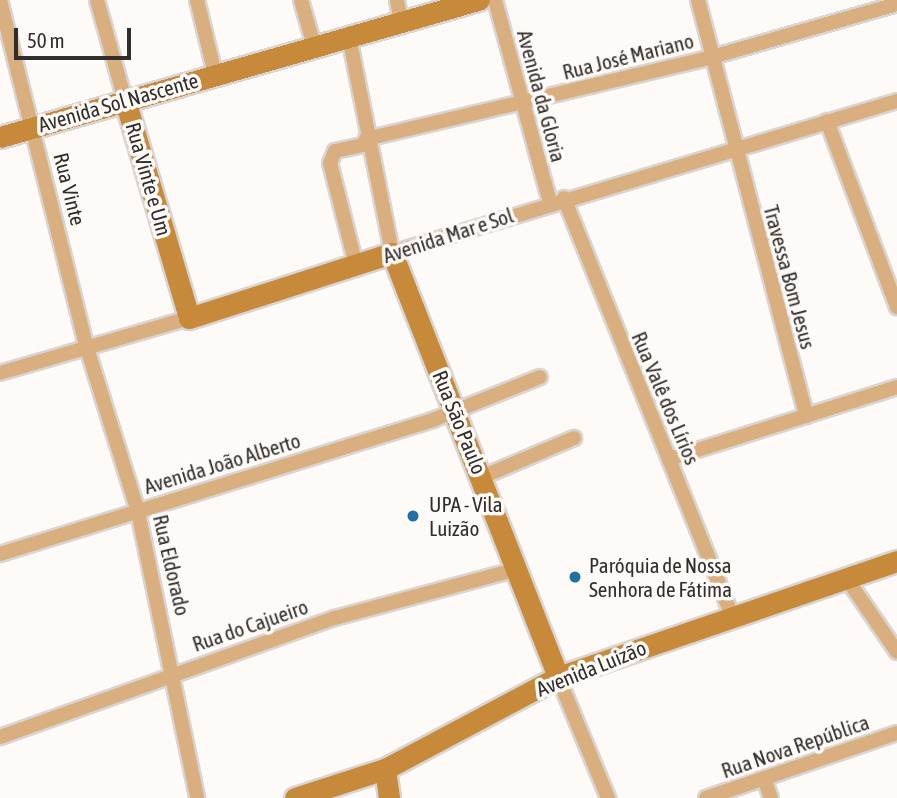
<!DOCTYPE html>
<meta charset="utf-8">
<style>
body{margin:0}
#map{position:relative;width:897px;height:798px;overflow:hidden;background:#fefaf7;font-family:"Asap Condensed",sans-serif}
div>[style]{position:absolute}
[style*='--x']{left:calc(var(--x)*1px);top:calc(var(--y)*1px);width:calc(var(--w)*1px);rotate:calc(var(--a)*1deg)}
.roads{filter:drop-shadow(2px 0 #d9d5d2) drop-shadow(-2px 0 #d9d5d2) drop-shadow(0 2px #d9d5d2) drop-shadow(0 -2px #d9d5d2)}
.street>*{height:14px;margin:-7px;padding:0 7px;transform-origin:7px;border-radius:7px;background:#daaf80}
.secondary>*{height:21px;margin:-10.5px;padding:0 10.5px;transform-origin:10.5px;border-radius:10.5px;background:#c7893a}
.dots>*{width:19px;height:19px;translate:-50% -50%;box-sizing:border-box;border:4px solid #fefaf7;border-radius:50%}
span{translate:-50% -50%;white-space:nowrap;text-align:center;line-height:1.15;-webkit-text-stroke:7px #fefaf7;paint-order:stroke}
.street-label{font-size:21px;color:#302d2a}
.poi-label{font-size:21px;color:#302d2a}
.left{translate:0 -50%;text-align:left}
.scale{position:absolute;left:14px;top:28px;width:117px;height:32px;box-sizing:border-box;border:4px solid #302d2a;border-top:0;padding-left:9px;font-size:21px;line-height:24px;white-space:nowrap;color:#302d2a;-webkit-text-stroke:5px #fefaf7;paint-order:stroke}
</style>
<div id="map">
<div class="roads">
<div class="street">
<i style="--x:0;--y:0;--w:359;--a:76"></i>
<i style="--x:87;--y:348;--w:172;--a:72.7"></i>
<i style="--x:138;--y:512;--w:292;--a:78.3"></i>
<i style="--x:97;--y:0;--w:104;--a:74.4"></i>
<i style="--x:197;--y:0;--w:76;--a:76.3"></i>
<i style="--x:301;--y:0;--w:48;--a:74.2"></i>
<i style="--x:397;--y:0;--w:22;--a:80"></i>
<i style="--x:495;--y:0;--w:209;--a:74.8"></i>
<i style="--x:698;--y:0;--w:430;--a:75.4"></i>
<i style="--x:349;--y:37;--w:220;--a:78.7"></i>
<i style="--x:392;--y:253;--w:527;--a:-16.75"></i>
<i style="--x:827;--y:121;--w:199;--a:69.4"></i>
<i style="--x:366;--y:139;--w:356;--a:-13.3"></i>
<i style="--x:712;--y:57;--w:192;--a:-16"></i>
<i style="--x:564;--y:198;--w:448;--a:68.1"></i>
<i style="--x:356;--y:265;--w:105;--a:-104.3"></i>
<i style="--x:330;--y:163;--w:13;--a:-67"></i>
<i style="--x:335;--y:151;--w:33;--a:-12"></i>
<i style="--x:0;--y:373;--w:197;--a:-16.2"></i>
<i style="--x:669;--y:459;--w:239;--a:-17.5"></i>
<i style="--x:482;--y:477;--w:100;--a:-23"></i>
<i style="--x:0;--y:554;--w:453;--a:-17.2"></i>
<i style="--x:433;--y:420;--w:115;--a:-21.9"></i>
<i style="--x:845;--y:576;--w:92;--a:55.6"></i>
<i style="--x:558;--y:677;--w:131;--a:67.5"></i>
<i style="--x:0;--y:737;--w:356;--a:-19.6"></i>
<i style="--x:335;--y:618;--w:189;--a:-15"></i>
<i style="--x:764;--y:778;--w:21;--a:71"></i>
<i style="--x:706;--y:798;--w:202;--a:-18.8"></i>
</div>
<div class="secondary">
<i style="--x:125;--y:100;--w:227;--a:73.6"></i>
<i style="--x:189;--y:318;--w:213;--a:-17.8"></i>
<i style="--x:392;--y:253;--w:455;--a:68.6"></i>
<i style="--x:0;--y:137;--w:498;--a:-16"></i>
<i style="--x:385;--y:769;--w:29;--a:82"></i>
<i style="--x:295;--y:798;--w:95;--a:-17.9"></i>
<i style="--x:385;--y:769;--w:196;--a:-28"></i>
<i style="--x:558;--y:677;--w:358;--a:-18.9"></i>
</div>
</div>
<div class="dots">
<i style="left:413px;top:516px;background:#1f71a2"></i>
<i style="left:575px;top:577px;background:#1f71a2"></i>
</div>
<div class="street-label">
<span style="left:628px;top:56px;rotate:-14deg">Rua José Mariano</span>
<span style="left:542px;top:96px;rotate:75deg">Avenida da Gloria</span>
<span style="left:118px;top:102px;rotate:-16deg">Avenida Sol Nascente</span>
<span style="left:149px;top:179px;rotate:74deg">Rua Vinte e Um</span>
<span style="left:70px;top:189px;rotate:76deg">Rua Vinte</span>
<span style="left:448px;top:235px;rotate:-18deg">Avenida Mar e Sol</span>
<span style="left:790px;top:277px;rotate:75deg">Travessa Bom Jesus</span>
<span style="left:666px;top:398px;rotate:67deg">Rua Valê dos Lírios</span>
<span style="left:460px;top:422px;rotate:68deg">Rua São Paulo</span>
<span style="left:222px;top:463px;rotate:-17deg">Avenida João Alberto</span>
<span style="left:172px;top:565px;rotate:77deg">Rua Eldorado</span>
<span style="left:250px;top:625px;rotate:-19deg">Rua do Cajueiro</span>
<span style="left:591px;top:668px;rotate:-22deg">Avenida Luizão</span>
<span style="left:795px;top:746px;rotate:-19deg">Rua Nova República</span>
</div>
<div class="poi-label">
<span class="left" style="left:429px;top:516px">UPA - Vila<br>Luizão</span>
<span class="left" style="left:589px;top:577px">Paróquia de Nossa<br>Senhora de Fátima</span>
</div>
<div class="scale">50 m</div>
</div>
